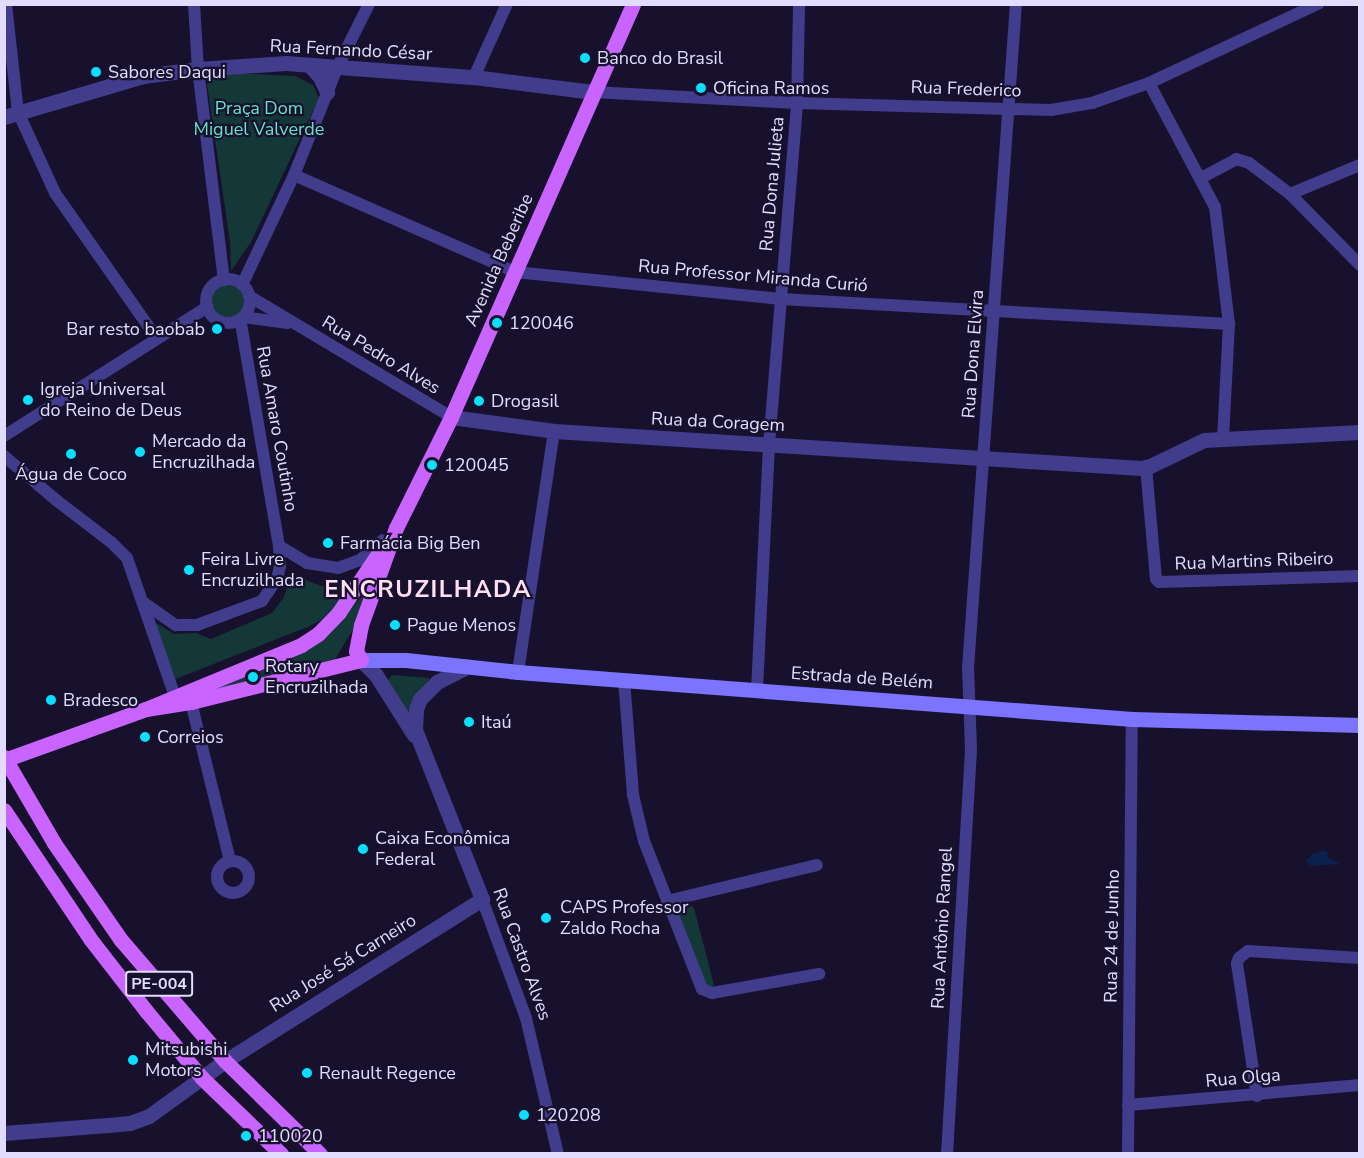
<!DOCTYPE html>
<meta charset="utf-8">
<style>
body{margin:0}
#map{position:relative;width:1364px;height:1158px;overflow:hidden;background:#17112d;font-family:"Nunito Sans",sans-serif}
div>[style]{position:absolute}
[style*='--x']{left:calc(var(--x)*1px);top:calc(var(--y)*1px);width:calc(var(--w)*1px);rotate:calc(var(--a)*1deg)}
.green>*{inset:0;background:#143737}
.round{border-radius:50%}
.water>*{inset:0;background:#0a204d}
.minor>*{height:12px;margin:-6px;padding:0 6px;transform-origin:6px;border-radius:6px;background:#413c8c}
.minor>.ring{margin:-6px;padding:0;box-sizing:content-box;background:none;border:12px solid #413c8c;border-radius:50%}
.tertiary>*{height:15px;margin:-7.5px;padding:0 7.5px;transform-origin:7.5px;border-radius:7.5px;background:#413c8c}
.secondary>*{height:15px;margin:-7.5px;padding:0 7.5px;transform-origin:7.5px;border-radius:7.5px;background:#7c74ff}
.primary>*{height:15px;margin:-7.5px;padding:0 7.5px;transform-origin:7.5px;border-radius:7.5px;background:#ca64ff}
.dots>*{width:16px;height:16px;translate:-50% -50%;box-sizing:border-box;border:3px solid #17112d;border-radius:50%}
span{translate:-50% -50%;white-space:nowrap;text-align:center;line-height:1.15;-webkit-text-stroke:4.5px #17112d;paint-order:stroke}
.shield-label span{padding:2px 4px;background:#17112d;border:2px solid;border-radius:4px;-webkit-text-stroke-width:0}
.shield-label{font-size:16px;color:#e2ddff;font-weight:700}
.street-label{font-size:18px;color:#e2ddff}
.poi-label{font-size:18px;color:#e2ddff}
.left{translate:0 -50%;text-align:left}
.right{translate:-100% -50%;text-align:right}
.park-label{font-size:18px;color:#65e3c7}
.district-label{font-size:24px;color:#ffdff2;font-weight:700;letter-spacing:1.5px}
.frame{position:absolute;inset:0;border:6px solid #e2ddff;pointer-events:none}
</style>
<div id="map">
<div class="green">
<i style="clip-path:polygon(235px 73px,295px 76px,313px 85px,319px 98px,251px 242px,231px 271px,230px 242px,207px 84px,213px 76px)"></i>
<i class="round" style="left:207px;top:280px;width:42px;height:42px"></i>
<i style="clip-path:polygon(291px 574px,321px 586px,331px 586px,353px 580px,342px 600px,321px 620px,310px 626px,173px 680px,153px 621px,174px 634px,196px 633px,211px 639px,272px 613px,284px 597px)"></i>
<i style="clip-path:polygon(365px 593px,355px 626px,334px 661px,292px 669px,180px 699px,293px 656px,313px 644px,342px 619px)"></i>
<i style="clip-path:polygon(392px 675px,430px 678px,408px 715px,388px 680px)"></i>
<i style="clip-path:polygon(683px 903px,689px 903px,694px 908px,714px 985px,708px 991px,678px 913px)"></i>
</div>
<div class="water">
<i style="clip-path:polygon(1323px 851px,1328px 852px,1327px 857px,1340px 864px,1311px 866px,1306px 861px,1314px 853px)"></i>
</div>
<div class="minor">
<i style="--x:6;--y:4;--w:109;--a:83.7"></i>
<i style="--x:18;--y:112;--w:89;--a:65.4"></i>
<i style="--x:55;--y:193;--w:176;--a:55"></i>
<i style="--x:194;--y:4;--w:65;--a:86.5"></i>
<i style="--x:198;--y:69;--w:213;--a:83"></i>
<i style="--x:474;--y:77;--w:80;--a:-65.7"></i>
<i style="--x:1149;--y:83;--w:140;--a:62"></i>
<i style="--x:1215;--y:207;--w:118;--a:83.2"></i>
<i style="--x:1229;--y:324;--w:113;--a:93"></i>
<i style="--x:593;--y:92;--w:204;--a:3.1"></i>
<i style="--x:797;--y:103;--w:254;--a:1.6"></i>
<i style="--x:1051;--y:110;--w:42;--a:-9.7"></i>
<i style="--x:1092;--y:103;--w:60;--a:-19.3"></i>
<i style="--x:1149;--y:83;--w:187;--a:-25.1"></i>
<i style="--x:294;--y:175;--w:241;--a:23.7"></i>
<i style="--x:515;--y:272;--w:267;--a:5.8"></i>
<i style="--x:781;--y:299;--w:449;--a:3.2"></i>
<i style="--x:1201;--y:178;--w:40;--a:-28"></i>
<i style="--x:1236;--y:159;--w:14;--a:17"></i>
<i style="--x:1249;--y:163;--w:51;--a:37.1"></i>
<i style="--x:1290;--y:194;--w:100;--a:45.4"></i>
<i style="--x:1290;--y:194;--w:76;--a:-22.5"></i>
<i class="ring" style="left:206px;top:279px;width:32px;height:32px"></i>
<i style="--x:242;--y:285;--w:122;--a:-64.7"></i>
<i style="--x:294;--y:175;--w:118;--a:-68"></i>
<i style="--x:338;--y:66;--w:69;--a:-63.4"></i>
<i style="--x:249;--y:296;--w:235;--a:30.9"></i>
<i style="--x:243;--y:317;--w:45;--a:7.6"></i>
<i style="--x:4;--y:436;--w:241;--a:-32.4"></i>
<i style="--x:4;--y:456;--w:68;--a:40.2"></i>
<i style="--x:56;--y:500;--w:69;--a:37.4"></i>
<i style="--x:111;--y:542;--w:23;--a:45"></i>
<i style="--x:127;--y:558;--w:147;--a:70.9"></i>
<i style="--x:1146;--y:467;--w:112;--a:84.9"></i>
<i style="--x:1156;--y:579;--w:4;--a:45"></i>
<i style="--x:1159;--y:582;--w:201;--a:-1.7"></i>
<i style="--x:279;--y:546;--w:33;--a:31"></i>
<i style="--x:307;--y:563;--w:31;--a:9"></i>
<i style="--x:338;--y:568;--w:23;--a:-20"></i>
<i style="--x:360;--y:560;--w:30;--a:-41"></i>
<i style="--x:144;--y:603;--w:39;--a:35"></i>
<i style="--x:176;--y:625;--w:21;--a:0"></i>
<i style="--x:197;--y:625;--w:69;--a:-20.3"></i>
<i style="--x:262;--y:601;--w:27;--a:-56"></i>
<i style="--x:277;--y:579;--w:13;--a:-77"></i>
<i style="--x:280;--y:566;--w:20;--a:-93"></i>
<i style="--x:279;--y:546;--w:230;--a:-99.7"></i>
<i style="--x:518;--y:672;--w:244;--a:-81.5"></i>
<i style="--x:624;--y:680;--w:115;--a:85.5"></i>
<i style="--x:633;--y:795;--w:47;--a:76.6"></i>
<i style="--x:644;--y:841;--w:159;--a:68.6"></i>
<i style="--x:702;--y:989;--w:11;--a:22"></i>
<i style="--x:712;--y:993;--w:109;--a:-10.1"></i>
<i style="--x:757;--y:690;--w:245;--a:-87.2"></i>
<i style="--x:769;--y:445;--w:343;--a:-85.3"></i>
<i style="--x:797;--y:103;--w:99;--a:-88.8"></i>
<i style="--x:191;--y:702;--w:164;--a:76.2"></i>
<i class="ring" style="left:217px;top:861px;width:20px;height:20px"></i>
<i style="--x:482;--y:899;--w:127;--a:69.7"></i>
<i style="--x:526;--y:1018;--w:140;--a:76.8"></i>
<i style="--x:667;--y:901;--w:154;--a:-13.5"></i>
<i style="--x:1257;--y:1096;--w:134;--a:-98.6"></i>
<i style="--x:1237;--y:963;--w:5;--a:-68"></i>
<i style="--x:1239;--y:958;--w:11;--a:-38"></i>
<i style="--x:1248;--y:951;--w:112;--a:3.6"></i>
<i style="--x:1128;--y:1105;--w:233;--a:-4.9"></i>
<i style="--x:947;--y:1154;--w:406;--a:-86.6"></i>
<i style="--x:971;--y:749;--w:81;--a:-92.1"></i>
<i style="--x:968;--y:668;--w:666;--a:-85.87"></i>
<i style="--x:1128;--y:1154;--w:435;--a:-89.5"></i>
</div>
<div class="tertiary">
<i style="--x:309;--y:65;--w:16;--a:47"></i>
<i style="--x:320;--y:77;--w:17;--a:65"></i>
<i style="--x:4;--y:117;--w:145;--a:-16.4"></i>
<i style="--x:143;--y:76;--w:55;--a:-7.3"></i>
<i style="--x:198;--y:69;--w:88;--a:-3.9"></i>
<i style="--x:286;--y:63;--w:189;--a:4.3"></i>
<i style="--x:474;--y:77;--w:120;--a:7.2"></i>
<i style="--x:451;--y:417;--w:104;--a:7.7"></i>
<i style="--x:554;--y:431;--w:588;--a:3.61"></i>
<i style="--x:1141;--y:468;--w:9;--a:-13"></i>
<i style="--x:1150;--y:466;--w:60;--a:-25.7"></i>
<i style="--x:1204;--y:440;--w:156;--a:-2.9"></i>
<i style="--x:361;--y:660;--w:21;--a:45"></i>
<i style="--x:376;--y:675;--w:71;--a:57.7"></i>
<i style="--x:4;--y:1133;--w:104;--a:-4.4"></i>
<i style="--x:108;--y:1125;--w:22;--a:-5"></i>
<i style="--x:130;--y:1123;--w:20;--a:-20"></i>
<i style="--x:149;--y:1116;--w:94;--a:-35.9"></i>
<i style="--x:225;--y:1061;--w:304;--a:-32.2"></i>
<i style="--x:482;--y:899;--w:182;--a:-111.6"></i>
<i style="--x:415;--y:730;--w:21;--a:-87"></i>
<i style="--x:416;--y:709;--w:11;--a:-68"></i>
<i style="--x:420;--y:699;--w:24;--a:-45"></i>
<i style="--x:437;--y:682;--w:34;--a:-27"></i>
</div>
<div class="secondary">
<i style="--x:361;--y:660;--w:45;--a:0"></i>
<i style="--x:406;--y:660;--w:113;--a:6.1"></i>
<i style="--x:518;--y:672;--w:616;--a:4.38"></i>
<i style="--x:1132;--y:719;--w:228;--a:1.5"></i>
</div>
<div class="primary">
<i style="--x:146;--y:709;--w:46;--a:-8.8"></i>
<i style="--x:191;--y:702;--w:175;--a:-13.9"></i>
<i style="--x:361;--y:660;--w:10;--a:-119"></i>
<i style="--x:356;--y:651;--w:26;--a:-79"></i>
<i style="--x:361;--y:625;--w:103;--a:-70.2"></i>
<i style="--x:396;--y:528;--w:124;--a:-63.6"></i>
<i style="--x:451;--y:417;--w:451;--a:-66.2"></i>
<i style="--x:4;--y:757;--w:99;--a:59.8"></i>
<i style="--x:54;--y:843;--w:118;--a:55.4"></i>
<i style="--x:121;--y:940;--w:160;--a:49.3"></i>
<i style="--x:225;--y:1061;--w:133;--a:44.4"></i>
<i style="--x:4;--y:760;--w:151;--a:-19.8"></i>
<i style="--x:146;--y:709;--w:168;--a:-22.4"></i>
<i style="--x:301;--y:645;--w:20;--a:-33"></i>
<i style="--x:318;--y:634;--w:30;--a:-46"></i>
<i style="--x:339;--y:612;--w:81;--a:-56.1"></i>
<i style="--x:4;--y:810;--w:156;--a:56.2"></i>
<i style="--x:91;--y:940;--w:91;--a:52.1"></i>
<i style="--x:147;--y:1012;--w:86;--a:50.2"></i>
<i style="--x:202;--y:1078;--w:110;--a:43.9"></i>
</div>
<div class="dots">
<i style="left:585px;top:58px;background:#09dfff"></i>
<i style="left:96px;top:72px;background:#09dfff"></i>
<i style="left:701px;top:88px;background:#09dfff"></i>
<i style="left:497px;top:323px;background:#09dfff"></i>
<i style="left:217px;top:329px;background:#09dfff"></i>
<i style="left:28px;top:400px;background:#09dfff"></i>
<i style="left:479px;top:401px;background:#09dfff"></i>
<i style="left:140px;top:452px;background:#09dfff"></i>
<i style="left:71px;top:454px;background:#09dfff"></i>
<i style="left:432px;top:465px;background:#09dfff"></i>
<i style="left:328px;top:543px;background:#09dfff"></i>
<i style="left:189px;top:570px;background:#09dfff"></i>
<i style="left:395px;top:625px;background:#09dfff"></i>
<i style="left:253px;top:677px;background:#09dfff"></i>
<i style="left:51px;top:700px;background:#09dfff"></i>
<i style="left:469px;top:722px;background:#09dfff"></i>
<i style="left:145px;top:737px;background:#09dfff"></i>
<i style="left:363px;top:849px;background:#09dfff"></i>
<i style="left:546px;top:918px;background:#09dfff"></i>
<i style="left:133px;top:1060px;background:#09dfff"></i>
<i style="left:307px;top:1073px;background:#09dfff"></i>
<i style="left:524px;top:1115px;background:#09dfff"></i>
<i style="left:246px;top:1136px;background:#09dfff"></i>
</div>
<div class="shield-label">
<span style="left:159px;top:984px">PE-004</span>
</div>
<div class="street-label">
<span style="left:351px;top:50px;rotate:3deg">Rua Fernando César</span>
<span style="left:966px;top:89px;rotate:2deg">Rua Frederico</span>
<span style="left:772px;top:184px;rotate:-85deg">Rua Dona Julieta</span>
<span style="left:499px;top:260px;rotate:-66deg">Avenida Beberibe</span>
<span style="left:753px;top:276px;rotate:5deg">Rua Professor Miranda Curió</span>
<span style="left:973px;top:354px;rotate:-86deg">Rua Dona Elvira</span>
<span style="left:381px;top:355px;rotate:31deg">Rua Pedro Alves</span>
<span style="left:718px;top:422px;rotate:3deg">Rua da Coragem</span>
<span style="left:277px;top:429px;rotate:80deg">Rua Amaro Coutinho</span>
<span style="left:1254px;top:561px;rotate:-2deg">Rua Martins Ribeiro</span>
<span style="left:862px;top:678px;rotate:4deg">Estrada de Belém</span>
<span style="left:942px;top:928px;rotate:-87deg">Rua Antônio Rangel</span>
<span style="left:1112px;top:936px;rotate:-89deg">Rua 24 de Junho</span>
<span style="left:522px;top:954px;rotate:70deg">Rua Castro Alves</span>
<span style="left:343px;top:963px;rotate:-32deg">Rua José Sá Carneiro</span>
<span style="left:1243px;top:1078px;rotate:-5deg">Rua Olga</span>
</div>
<div class="poi-label">
<span class="left" style="left:597px;top:58px">Banco do Brasil</span>
<span class="left" style="left:108px;top:72px">Sabores Daqui</span>
<span class="left" style="left:713px;top:88px">Oficina Ramos</span>
<span class="left" style="left:509px;top:323px">120046</span>
<span class="right" style="left:205px;top:329px">Bar resto baobab</span>
<span class="left" style="left:40px;top:400px">Igreja Universal<br>do Reino de Deus</span>
<span class="left" style="left:491px;top:401px">Drogasil</span>
<span class="left" style="left:152px;top:452px">Mercado da<br>Encruzilhada</span>
<span class="left" style="left:444px;top:465px">120045</span>
<span style="left:71px;top:474px">Água de Coco</span>
<span class="left" style="left:340px;top:543px">Farmácia Big Ben</span>
<span class="left" style="left:201px;top:570px">Feira Livre<br>Encruzilhada</span>
<span class="left" style="left:407px;top:625px">Pague Menos</span>
<span class="left" style="left:265px;top:677px">Rotary<br>Encruzilhada</span>
<span class="left" style="left:63px;top:700px">Bradesco</span>
<span class="left" style="left:481px;top:722px">Itaú</span>
<span class="left" style="left:157px;top:737px">Correios</span>
<span class="left" style="left:375px;top:849px">Caixa Econômica<br>Federal</span>
<span class="left" style="left:560px;top:918px">CAPS Professor<br>Zaldo Rocha</span>
<span class="left" style="left:145px;top:1060px">Mitsubishi<br>Motors</span>
<span class="left" style="left:319px;top:1073px">Renault Regence</span>
<span class="left" style="left:536px;top:1115px">120208</span>
<span class="left" style="left:258px;top:1136px">110020</span>
</div>
<div class="park-label">
<span style="left:259px;top:119px">Praça Dom<br>Miguel Valverde</span>
</div>
<div class="district-label">
<span style="left:428px;top:590px">ENCRUZILHADA</span>
</div>
<div class="frame"></div>
</div>
